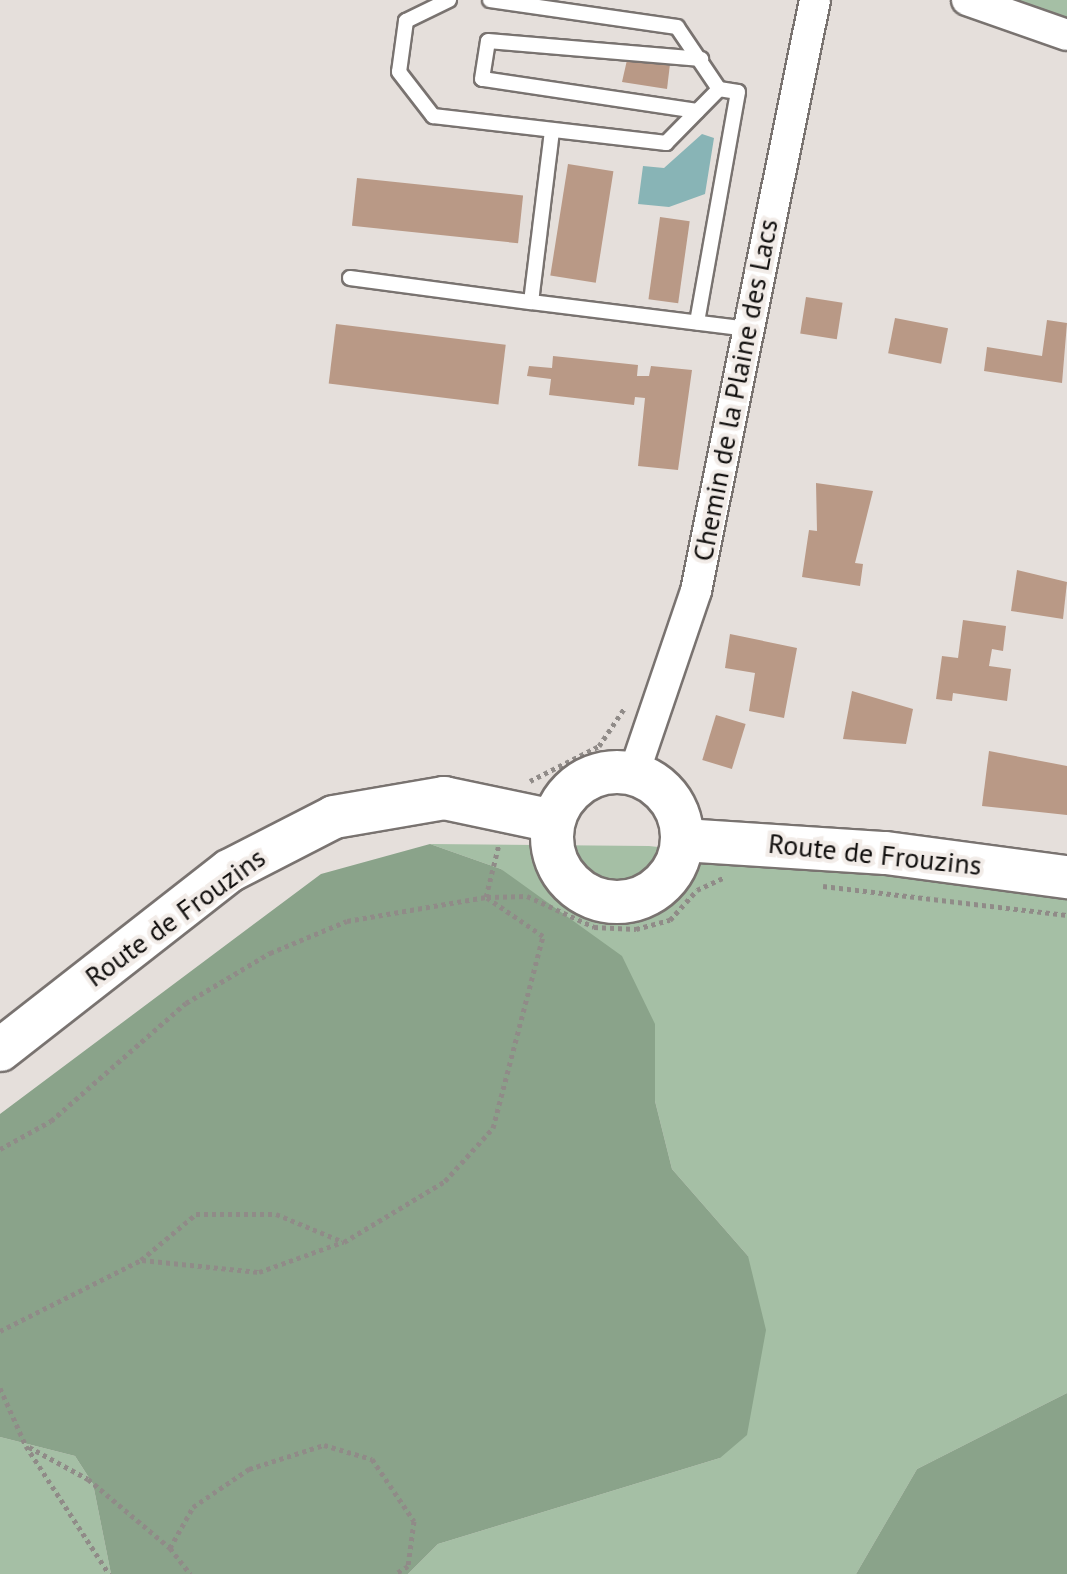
<!DOCTYPE html>
<style>
body{margin:0}
#map{position:relative;width:1067px;height:1574px;overflow:hidden;background:#e5dfdb;font-family:"PT Sans",sans-serif}
div>[style]{position:absolute}
[style*='--x']{left:calc(var(--x)*1px);top:calc(var(--y)*1px);width:calc(var(--w)*1px);rotate:calc(var(--a)*1deg)}
.green>*{inset:0;background:#a5bfa5}
.forest>*{inset:0;background:#8aa38a}
.water>*{inset:0;background:#88b4b6}
.building>*{inset:0;background:#b99986;transform-origin:0 0}
.path>*{height:5px;margin-top:-2.5px;transform-origin:0;background:repeating-linear-gradient(90deg,#908b88 0 4px,transparent 0 8px)}
.roads{filter:drop-shadow(2px 0 #797370) drop-shadow(-2px 0 #797370) drop-shadow(0 2px #797370) drop-shadow(0 -2px #797370)}
.service>*{height:14px;margin:-7px;padding:0 7px;transform-origin:7px;border-radius:7px;background:#fff}
.minor>*{height:30px;margin:-15px;padding:0 15px;transform-origin:15px;border-radius:15px;background:#fff}
.secondary>*{height:42px;margin:-21px;padding:0 21px;transform-origin:21px;border-radius:21px;background:#fff}
.secondary>.ring{margin:-21px;padding:0;box-sizing:content-box;background:none;border:42px solid #fff;border-radius:50%}
span{translate:-50% -50%;white-space:nowrap;text-align:center;line-height:1.15;-webkit-text-stroke:8px #f2ece8;paint-order:stroke}
.street-label{font-size:28px;color:#12100f}
</style>
<div id="map">
<div class="green">
<i style="clip-path:polygon(1007px 0,1067px 0,1067px 25px)"></i>
<i style="clip-path:polygon(430px 844px,649px 846px,1067px 891px,1067px 1393px,917px 1469px,856px 1574px,408px 1574px,438px 1544px,720px 1458px,748px 1256px,672px 1169px,655px 1101px,654px 1024px,501px 869px)"></i>
<i style="clip-path:polygon(0 1437px,75px 1456px,93px 1484px,111px 1574px,0 1574px)"></i>
</div>
<div class="forest">
<i style="clip-path:polygon(430px 844px,501px 869px,622px 956px,655px 1024px,655px 1101px,672px 1169px,748px 1256px,766px 1330px,747px 1435px,720px 1458px,438px 1544px,408px 1574px,111px 1574px,93px 1484px,75px 1456px,0 1437px,0 1114px,321px 874px)"></i>
<i style="clip-path:polygon(1067px 1393px,1067px 1574px,856px 1574px,917px 1469px)"></i>
</div>
<div class="water">
<i style="clip-path:polygon(702px 134px,714px 138px,705px 194px,669px 207px,638px 204px,643px 166px,664px 168px)"></i>
</div>
<div class="building">
<i style="clip-path:polygon(627px 60px,670px 64px,667px 89px,622px 82px)"></i>
<i style="left:568px;top:164px;width:46px;height:113px;rotate:9deg"></i>
<i style="left:357px;top:178px;width:167px;height:48px;rotate:6deg"></i>
<i style="left:660px;top:217px;width:30px;height:83px;rotate:8deg"></i>
<i style="left:806px;top:297px;width:37px;height:37px;rotate:9deg"></i>
<i style="left:895px;top:318px;width:54px;height:36px;rotate:11deg"></i>
<i style="clip-path:polygon(1047px 320px,1067px 323px,1062px 383px,984px 371px,987px 347px,1042px 356px)"></i>
<i style="left:336px;top:324px;width:171px;height:60px;rotate:7deg"></i>
<i style="clip-path:polygon(553px 356px,638px 365px,637px 376px,649px 376px,651px 366px,692px 370px,678px 470px,638px 466px,645px 398px,635px 397px,634px 405px,549px 395px,551px 379px,527px 376px,529px 366px,552px 368px)"></i>
<i style="clip-path:polygon(816px 483px,873px 491px,855px 563px,863px 564px,860px 586px,802px 577px,809px 530px,817px 531px)"></i>
<i style="clip-path:polygon(1017px 570px,1067px 582px,1063px 619px,1011px 611px)"></i>
<i style="clip-path:polygon(963px 620px,1006px 626px,1003px 651px,992px 649px,989px 666px,1011px 669px,1007px 701px,953px 693px,952px 701px,936px 699px,942px 656px,958px 658px)"></i>
<i style="clip-path:polygon(730px 634px,797px 648px,784px 718px,749px 711px,755px 673px,725px 668px)"></i>
<i style="clip-path:polygon(852px 691px,913px 709px,906px 744px,843px 739px)"></i>
<i style="left:716px;top:715px;width:31px;height:47px;rotate:17deg"></i>
<i style="clip-path:polygon(989px 751px,1067px 766px,1067px 815px,982px 806px)"></i>
</div>
<div class="path">
<i style="--x:530;--y:781;--w:77;--a:-26.9"></i>
<i style="--x:599;--y:746;--w:45;--a:-56"></i>
<i style="--x:823;--y:886;--w:246;--a:6.8"></i>
<i style="--x:487;--y:897;--w:40;--a:-1.4"></i>
<i style="--x:527;--y:896;--w:74;--a:24.8"></i>
<i style="--x:594;--y:927;--w:42;--a:2.7"></i>
<i style="--x:636;--y:929;--w:35;--a:-15"></i>
<i style="--x:670;--y:920;--w:40;--a:-48"></i>
<i style="--x:697;--y:890;--w:31;--a:-25"></i>
<i style="--x:0;--y:1149;--w:58;--a:-28.8"></i>
<i style="--x:51;--y:1121;--w:179;--a:-41.2"></i>
<i style="--x:186;--y:1003;--w:98;--a:-30.8"></i>
<i style="--x:270;--y:953;--w:83;--a:-22.6"></i>
<i style="--x:347;--y:921;--w:141;--a:-9.8"></i>
<i style="--x:486;--y:897;--w:55;--a:-76.2"></i>
<i style="--x:142;--y:1260;--w:118;--a:5.9"></i>
<i style="--x:259;--y:1272;--w:89;--a:-19.7"></i>
<i style="--x:0;--y:1331;--w:158;--a:-26.7"></i>
<i style="--x:141;--y:1260;--w:72;--a:-39.9"></i>
<i style="--x:196;--y:1214;--w:80;--a:0"></i>
<i style="--x:276;--y:1214;--w:74;--a:22.4"></i>
<i style="--x:344;--y:1242;--w:118;--a:-31.1"></i>
<i style="--x:445;--y:1181;--w:72;--a:-47.8"></i>
<i style="--x:493;--y:1128;--w:198;--a:-75.4"></i>
<i style="--x:543;--y:936;--w:69;--a:-145.6"></i>
<i style="--x:0;--y:1388;--w:64;--a:65.9"></i>
<i style="--x:26;--y:1446;--w:153;--a:57"></i>
<i style="--x:29;--y:1447;--w:67;--a:28.5"></i>
<i style="--x:88;--y:1479;--w:107;--a:40.1"></i>
<i style="--x:170;--y:1548;--w:33;--a:52"></i>
<i style="--x:170;--y:1548;--w:47;--a:-60.7"></i>
<i style="--x:193;--y:1507;--w:68;--a:-34.2"></i>
<i style="--x:249;--y:1469;--w:79;--a:-17.7"></i>
<i style="--x:324;--y:1445;--w:50;--a:16.3"></i>
<i style="--x:372;--y:1459;--w:75;--a:55.9"></i>
<i style="--x:414;--y:1521;--w:45;--a:97.6"></i>
<i style="--x:408;--y:1566;--w:15;--a:148"></i>
</div>
<div class="roads">
<div class="service">
<i style="--x:449;--y:0;--w:48;--a:154"></i>
<i style="--x:406;--y:21;--w:51;--a:97.8"></i>
<i style="--x:399;--y:72;--w:56;--a:52.3"></i>
<i style="--x:433;--y:116;--w:235;--a:6.6"></i>
<i style="--x:666;--y:143;--w:76;--a:-45.5"></i>
<i style="--x:490;--y:0;--w:189;--a:8.2"></i>
<i style="--x:677;--y:27;--w:75;--a:55.9"></i>
<i style="--x:719;--y:89;--w:19;--a:9"></i>
<i style="--x:738;--y:92;--w:234;--a:100.1"></i>
<i style="--x:697;--y:111;--w:217;--a:-171.5"></i>
<i style="--x:482;--y:79;--w:38;--a:-81"></i>
<i style="--x:488;--y:41;--w:214;--a:4.8"></i>
<i style="--x:552;--y:131;--w:172;--a:97"></i>
<i style="--x:531;--y:302;--w:219;--a:7.1"></i>
<i style="--x:350;--y:278;--w:183;--a:7.6"></i>
</div>
<div class="minor">
<i style="--x:967;--y:0;--w:106;--a:19.3"></i>
<i style="--x:634;--y:773;--w:192;--a:-71.2"></i>
<i style="--x:696;--y:591;--w:603;--a:-78.62"></i>
</div>
<div class="secondary">
<i class="ring" style="left:552px;top:772px;width:88px;height:88px"></i>
<i style="--x:683;--y:840;--w:203;--a:3.7"></i>
<i style="--x:886;--y:853;--w:183;--a:7.6"></i>
<i style="--x:0;--y:1050;--w:291;--a:-38"></i>
<i style="--x:229;--y:871;--w:118;--a:-27.2"></i>
<i style="--x:334;--y:817;--w:112;--a:-9.8"></i>
<i style="--x:444;--y:798;--w:111;--a:11.9"></i>
</div>
</div>
<div class="street-label">
<span style="left:735px;top:390px;rotate:-79deg">Chemin de la Plaine des Lacs</span>
<span style="left:875px;top:854px;rotate:6deg">Route de Frouzins</span>
<span style="left:175px;top:917px;rotate:-36deg">Route de Frouzins</span>
</div>
</div>
